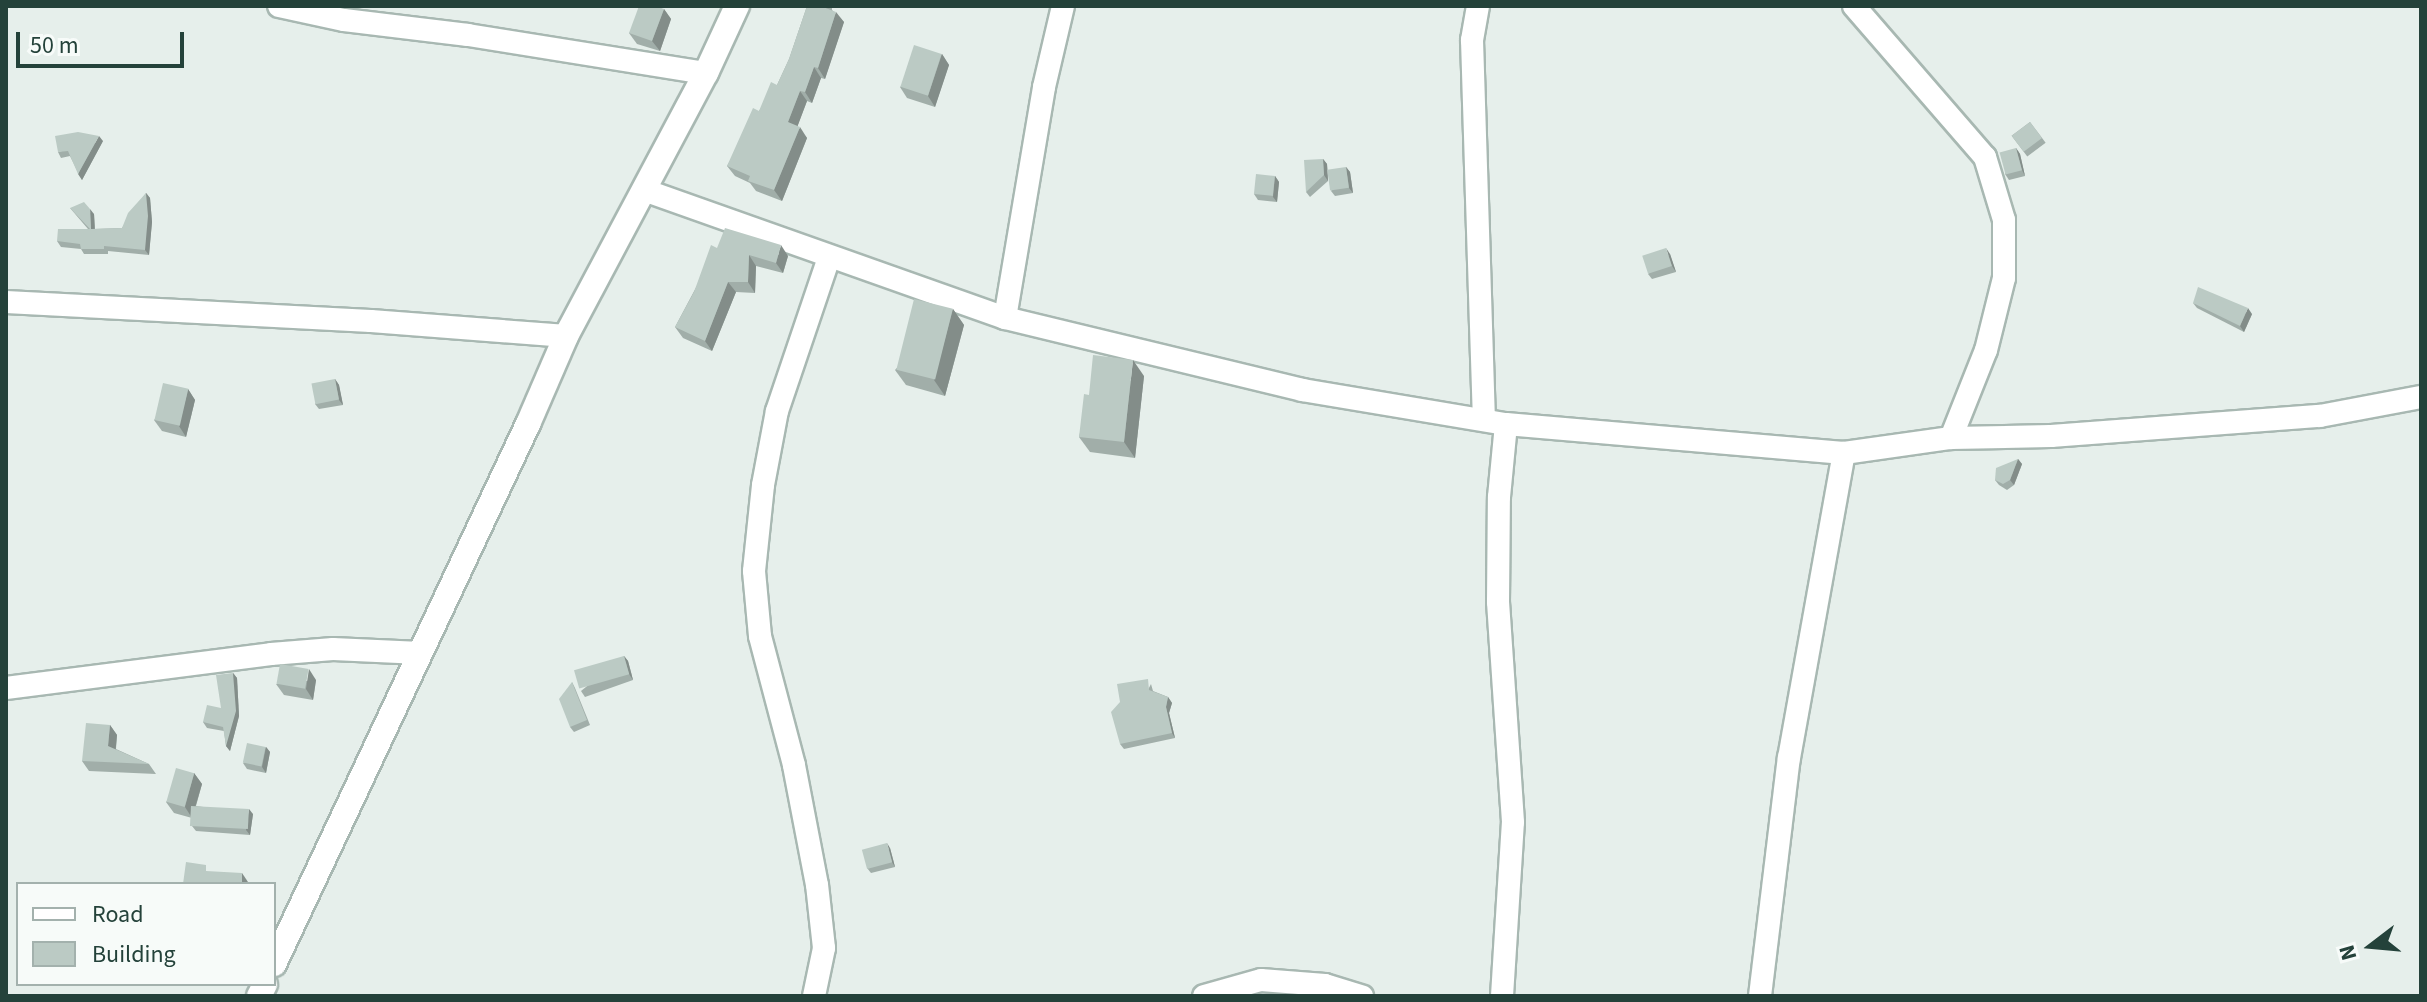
<!DOCTYPE html>
<style>
body{margin:0}
#map{position:relative;width:2427px;height:1002px;overflow:hidden;background:#e6efeb;font-family:"Source Sans 3",sans-serif}
div>[style]{position:absolute}
[style*='--x']{left:calc(var(--x)*1px);top:calc(var(--y)*1px);width:calc(var(--w)*1px);rotate:calc(var(--a)*1deg)}
.roads{filter:drop-shadow(2px 0 #a8b8b2) drop-shadow(-2px 0 #a8b8b2) drop-shadow(0 2px #a8b8b2) drop-shadow(0 -2px #a8b8b2)}
.street>*{height:22px;margin:-11px;padding:0 11px;transform-origin:11px;border-radius:11px;background:#fff}
.secondary>*{height:24px;margin:-12px;padding:0 12px;transform-origin:12px;border-radius:12px;background:#fff}
.wall>*{inset:0;background:#a1aea9;transform-origin:0 0}
.shaded-wall>*{inset:0;background:#838d89}
.building>*{inset:0;background:#bbcac4;transform-origin:0 0}
span{translate:-50% -50%;white-space:nowrap;text-align:center;line-height:1.15;-webkit-text-stroke:6px #f7fbf9;paint-order:stroke}
.frame{position:absolute;inset:0;border:8px solid #24423a;pointer-events:none}
.legend{position:absolute;left:16px;top:882px;width:260px;height:104px;box-sizing:border-box;background:#f7fbf9;border:2px solid #a3b1ad;margin:0;padding:10px 14px;list-style:none;font-size:24px;color:#24423a}
.legend li{display:flex;align-items:center;gap:16px;height:40px}
.legend b{width:40px;border:2px solid #a3b1ad}
.north{position:absolute;left:2331px;top:906px;width:80px;height:80px;-webkit-text-stroke:6px #f7fbf9;paint-order:stroke;rotate:254deg;font-size:22px;font-weight:700;line-height:32px;text-align:center;color:#24423a}
.north::after{content:'';display:block;margin:auto;width:28px;height:36px;background:#24423a;clip-path:polygon(50% 0,100% 100%,50% 72%,0 100%)}
.scale{position:absolute;left:16px;top:32px;width:168px;height:36px;box-sizing:border-box;border:4px solid #24423a;border-top:0;padding-left:10px;font-size:24px;line-height:28px;white-space:nowrap;color:#24423a;-webkit-text-stroke:6px #f7fbf9;paint-order:stroke}
</style>
<div id="map">
<div class="roads">
<div class="street">
<i style="--x:279;--y:6;--w:66;--a:12.2"></i>
<i style="--x:344;--y:20;--w:125;--a:6.9"></i>
<i style="--x:468;--y:35;--w:241;--a:9.1"></i>
<i style="--x:1478;--y:6;--w:35;--a:100"></i>
<i style="--x:1472;--y:40;--w:380;--a:88.2"></i>
<i style="--x:1854;--y:6;--w:200;--a:49.1"></i>
<i style="--x:1985;--y:157;--w:66;--a:73.2"></i>
<i style="--x:2004;--y:220;--w:58;--a:90"></i>
<i style="--x:2004;--y:278;--w:74;--a:104"></i>
<i style="--x:1986;--y:350;--w:95;--a:111.7"></i>
<i style="--x:644;--y:190;--w:383;--a:19.5"></i>
<i style="--x:1005;--y:318;--w:306;--a:13.6"></i>
<i style="--x:1302;--y:390;--w:207;--a:9.5"></i>
<i style="--x:1506;--y:424;--w:339;--a:4.9"></i>
<i style="--x:1844;--y:453;--w:108;--a:-8"></i>
<i style="--x:1951;--y:438;--w:100;--a:-1.1"></i>
<i style="--x:2051;--y:436;--w:270;--a:-4.3"></i>
<i style="--x:2320;--y:416;--w:103;--a:-10.7"></i>
<i style="--x:6;--y:302;--w:365;--a:3"></i>
<i style="--x:371;--y:321;--w:196;--a:4.4"></i>
<i style="--x:1005;--y:318;--w:234;--a:-80.4"></i>
<i style="--x:1044;--y:87;--w:83;--a:-76.8"></i>
<i style="--x:6;--y:688;--w:267;--a:-7.3"></i>
<i style="--x:271;--y:654;--w:62;--a:-4.6"></i>
<i style="--x:333;--y:649;--w:88;--a:2.6"></i>
<i style="--x:814;--y:996;--w:49;--a:-78.2"></i>
<i style="--x:824;--y:948;--w:63;--a:-96.3"></i>
<i style="--x:817;--y:885;--w:122;--a:-100.9"></i>
<i style="--x:794;--y:765;--w:133;--a:-104.8"></i>
<i style="--x:760;--y:636;--w:65;--a:-95.3"></i>
<i style="--x:754;--y:571;--w:86;--a:-84"></i>
<i style="--x:763;--y:485;--w:75;--a:-79.3"></i>
<i style="--x:777;--y:411;--w:163;--a:-71.3"></i>
<i style="--x:1204;--y:996;--w:59;--a:-15.7"></i>
<i style="--x:1261;--y:980;--w:64;--a:4.5"></i>
<i style="--x:1325;--y:985;--w:39;--a:17"></i>
<i style="--x:1502;--y:996;--w:174;--a:-86.4"></i>
<i style="--x:1513;--y:822;--w:221;--a:-93.9"></i>
<i style="--x:1498;--y:602;--w:105;--a:-89.5"></i>
<i style="--x:1499;--y:497;--w:73;--a:-84.5"></i>
<i style="--x:1760;--y:996;--w:240;--a:-83.1"></i>
<i style="--x:1789;--y:758;--w:310;--a:-79.8"></i>
</div>
<div class="secondary">
<i style="--x:274;--y:964;--w:597;--a:-64.81"></i>
<i style="--x:528;--y:424;--w:96;--a:-66.6"></i>
<i style="--x:566;--y:336;--w:298;--a:-62"></i>
<i style="--x:706;--y:73;--w:74;--a:-65.2"></i>
<i style="--x:259;--y:996;--w:13;--a:-63"></i>
</div>
</div>
<div class="wall">
<i style="clip-path:polygon(807px 6px,832px 6px,832px 10px,844px 22px,825px 79px,821px 78px,812px 103px,807px 101px,797px 127px,807px 138px,782px 201px,756px 191px,750px 183px,735px 176px,727px 166px,759px 111px,777px 85px,789px 59px)"></i>
<i style="clip-path:polygon(664px 9px,671px 19px,660px 51px,637px 44px,629px 33px)"></i>
<i style="clip-path:polygon(942px 54px,949px 65px,935px 107px,907px 98px,900px 87px)"></i>
<i style="left:2030px;top:122px;width:26px;height:23px;rotate:53deg"></i>
<i style="clip-path:polygon(103px 141px,82px 180px,70px 156px,61px 158px,58px 152px)"></i>
<i style="clip-path:polygon(2016px 148px,2020px 154px,2025px 176px,2009px 180px,2005px 174px)"></i>
<i style="clip-path:polygon(1323px 159px,1327px 164px,1328px 181px,1310px 197px,1306px 192px)"></i>
<i style="clip-path:polygon(1346px 167px,1350px 172px,1353px 193px,1335px 196px,1331px 191px)"></i>
<i style="clip-path:polygon(1275px 176px,1279px 182px,1277px 202px,1258px 200px,1254px 194px)"></i>
<i style="clip-path:polygon(146px 193px,150px 198px,152px 222px,149px 255px,108px 251px,108px 254px,84px 254px,81px 249px,61px 247px,57px 241px,88px 229px,70px 208px,94px 214px,95px 229px,122px 228px)"></i>
<i style="clip-path:polygon(717px 248px,788px 256px,783px 273px,756px 266px,755px 293px,736px 292px,712px 351px,683px 338px,675px 327px)"></i>
<i style="clip-path:polygon(1670px 254px,1676px 272px,1652px 279px,1648px 274px)"></i>
<i style="clip-path:polygon(2193px 303px,2252px 314px,2244px 332px,2197px 308px)"></i>
<i style="clip-path:polygon(953px 309px,964px 325px,945px 396px,906px 385px,895px 370px)"></i>
<i style="clip-path:polygon(1144px 376px,1135px 458px,1090px 452px,1079px 437px,1089px 395px)"></i>
<i style="clip-path:polygon(335px 379px,339px 385px,343px 405px,319px 409px,315px 404px)"></i>
<i style="clip-path:polygon(188px 389px,195px 400px,186px 437px,162px 431px,154px 420px)"></i>
<i style="clip-path:polygon(2018px 459px,2022px 464px,2014px 485px,2007px 490px,1999px 485px,1995px 480px)"></i>
<i style="clip-path:polygon(624px 656px,628px 661px,633px 680px,585px 697px,581px 691px)"></i>
<i style="clip-path:polygon(233px 673px,237px 678px,239px 716px,230px 751px,226px 746px,224px 731px,207px 728px,203px 722px,221px 708px)"></i>
<i style="clip-path:polygon(316px 680px,313px 700px,284px 695px,276px 684px)"></i>
<i style="clip-path:polygon(572px 682px,575px 688px,590px 725px,574px 732px,570px 727px)"></i>
<i style="clip-path:polygon(1151px 684px,1153px 691px,1168px 697px,1172px 703px,1169px 713px,1175px 738px,1124px 749px,1120px 744px)"></i>
<i style="clip-path:polygon(110px 725px,117px 735px,116px 749px,149px 764px,156px 774px,89px 771px,82px 761px)"></i>
<i style="clip-path:polygon(266px 747px,270px 752px,266px 773px,247px 769px,243px 763px)"></i>
<i style="clip-path:polygon(194px 773px,202px 784px,196px 806px,253px 814px,250px 835px,196px 831px,192px 826px,192px 818px,174px 813px,166px 802px)"></i>
<i style="clip-path:polygon(890px 848px,895px 867px,871px 873px,867px 868px)"></i>
</div>
<div class="shaded-wall">
<i style="clip-path:polygon(664px 9px,671px 19px,660px 51px,652px 41px)"></i>
<i style="clip-path:polygon(836px 12px,844px 22px,825px 79px,818px 68px)"></i>
<i style="clip-path:polygon(942px 54px,949px 65px,935px 107px,928px 96px)"></i>
<i style="clip-path:polygon(814px 67px,821px 78px,812px 103px,805px 92px)"></i>
<i style="clip-path:polygon(800px 91px,807px 101px,795px 133px,788px 122px)"></i>
<i style="clip-path:polygon(800px 127px,807px 138px,782px 201px,774px 190px)"></i>
<i style="clip-path:polygon(99px 136px,103px 141px,82px 180px,78px 174px)"></i>
<i style="clip-path:polygon(2016px 148px,2020px 154px,2025px 176px,2022px 170px)"></i>
<i style="clip-path:polygon(1323px 159px,1327px 164px,1328px 181px,1324px 175px)"></i>
<i style="clip-path:polygon(1346px 167px,1350px 172px,1353px 193px,1349px 188px)"></i>
<i style="clip-path:polygon(1275px 176px,1279px 182px,1277px 202px,1273px 197px)"></i>
<i style="clip-path:polygon(146px 193px,150px 198px,152px 222px,149px 255px,145px 250px)"></i>
<i style="clip-path:polygon(90px 209px,94px 214px,95px 234px,91px 229px)"></i>
<i style="clip-path:polygon(781px 245px,788px 256px,783px 273px,776px 263px)"></i>
<i style="clip-path:polygon(1666px 248px,1670px 254px,1676px 272px,1672px 266px)"></i>
<i style="clip-path:polygon(749px 255px,756px 266px,755px 293px,748px 282px)"></i>
<i style="clip-path:polygon(728px 282px,736px 292px,712px 351px,705px 341px)"></i>
<i style="clip-path:polygon(2248px 308px,2252px 314px,2244px 332px,2240px 326px)"></i>
<i style="clip-path:polygon(953px 309px,964px 325px,945px 396px,934px 380px)"></i>
<i style="clip-path:polygon(1133px 360px,1144px 376px,1135px 458px,1124px 442px)"></i>
<i style="clip-path:polygon(335px 379px,339px 385px,343px 405px,339px 400px)"></i>
<i style="clip-path:polygon(188px 389px,195px 400px,186px 437px,179px 426px)"></i>
<i style="clip-path:polygon(2018px 459px,2022px 464px,2014px 485px,2010px 480px)"></i>
<i style="clip-path:polygon(624px 656px,628px 661px,633px 680px,629px 674px)"></i>
<i style="clip-path:polygon(309px 669px,316px 680px,313px 700px,306px 689px)"></i>
<i style="clip-path:polygon(233px 673px,237px 678px,239px 716px,230px 751px,226px 746px)"></i>
<i style="clip-path:polygon(1168px 697px,1172px 703px,1169px 713px,1175px 738px,1172px 733px,1166px 707px)"></i>
<i style="clip-path:polygon(110px 725px,117px 735px,115px 756px,108px 746px)"></i>
<i style="clip-path:polygon(266px 747px,270px 752px,266px 773px,262px 767px)"></i>
<i style="clip-path:polygon(194px 773px,202px 784px,192px 818px,185px 807px)"></i>
<i style="clip-path:polygon(249px 809px,253px 814px,250px 835px,246px 830px)"></i>
<i style="clip-path:polygon(887px 843px,890px 848px,895px 867px,892px 862px)"></i>
<i style="clip-path:polygon(242px 873px,248px 882px,248px 884px,242px 884px)"></i>
</div>
<div class="building">
<i style="clip-path:polygon(639px 6px,656px 6px,664px 9px,652px 41px,629px 33px)"></i>
<i style="clip-path:polygon(807px 6px,823px 6px,823px 7px,836px 12px,818px 68px,814px 67px,805px 92px,800px 91px,788px 122px,800px 127px,774px 190px,748px 181px,750px 176px,727px 166px,753px 108px,759px 111px,771px 82px,777px 85px,789px 59px)"></i>
<i style="left:914px;top:45px;width:29px;height:44px;rotate:18deg"></i>
<i style="left:2030px;top:122px;width:20px;height:23px;rotate:53deg"></i>
<i style="clip-path:polygon(78px 132px,99px 136px,78px 174px,68px 151px,58px 152px,55px 136px)"></i>
<i style="left:2016px;top:148px;width:23px;height:17px;rotate:75deg"></i>
<i style="clip-path:polygon(1323px 159px,1324px 175px,1306px 192px,1304px 160px)"></i>
<i style="left:1346px;top:167px;width:21px;height:19px;rotate:82deg"></i>
<i style="left:1256px;top:174px;width:19px;height:20px;rotate:6deg"></i>
<i style="clip-path:polygon(146px 193px,148px 216px,145px 250px,104px 246px,104px 249px,81px 249px,80px 244px,57px 241px,58px 229px,90px 229px,70px 208px,84px 202px,90px 209px,91px 229px,122px 228px,128px 213px)"></i>
<i style="clip-path:polygon(725px 228px,781px 245px,776px 263px,749px 255px,748px 282px,728px 282px,705px 341px,675px 327px,694px 292px,711px 245px,717px 248px)"></i>
<i style="left:1666px;top:248px;width:19px;height:25px;rotate:72deg"></i>
<i style="clip-path:polygon(2198px 287px,2248px 308px,2240px 326px,2193px 303px)"></i>
<i style="left:914px;top:299px;width:40px;height:73px;rotate:14deg"></i>
<i style="clip-path:polygon(1093px 355px,1133px 360px,1124px 442px,1079px 437px,1084px 394px,1089px 395px)"></i>
<i style="left:335px;top:379px;width:21px;height:24px;rotate:79deg"></i>
<i style="left:163px;top:383px;width:26px;height:38px;rotate:13deg"></i>
<i style="clip-path:polygon(2018px 459px,2010px 480px,2003px 484px,1995px 480px,1996px 468px)"></i>
<i style="left:624px;top:656px;width:19px;height:52px;rotate:74deg"></i>
<i style="left:280px;top:664px;width:29px;height:20px;rotate:10deg"></i>
<i style="clip-path:polygon(233px 673px,236px 711px,226px 746px,223px 727px,203px 722px,207px 705px,221px 708px,216px 675px)"></i>
<i style="clip-path:polygon(1148px 679px,1149px 690px,1168px 697px,1166px 707px,1172px 733px,1120px 744px,1111px 712px,1120px 702px,1117px 684px)"></i>
<i style="clip-path:polygon(572px 682px,587px 720px,570px 727px,559px 699px)"></i>
<i style="clip-path:polygon(86px 723px,110px 725px,108px 746px,149px 764px,82px 761px)"></i>
<i style="left:247px;top:743px;width:19px;height:20px;rotate:12deg"></i>
<i style="left:176px;top:768px;width:19px;height:35px;rotate:16deg"></i>
<i style="left:191px;top:806px;width:58px;height:20px;rotate:3deg"></i>
<i style="left:887px;top:843px;width:20px;height:26px;rotate:75deg"></i>
<i style="clip-path:polygon(186px 862px,206px 865px,206px 871px,242px 873px,242px 884px,183px 884px)"></i>
</div>
<div class="frame"></div>
<ul class="legend">
<li><b style="height:10px;background:#fff"></b>Road</li>
<li><b style="height:22px;background:#bbcac4"></b>Building</li>
</ul>
<div class="north">N</div>
<div class="scale">50 m</div>
</div>
